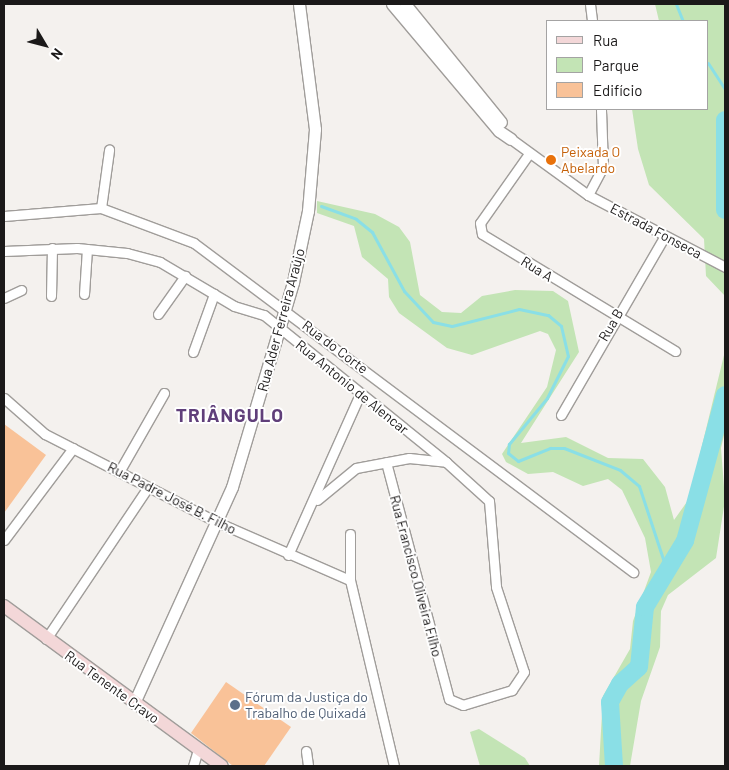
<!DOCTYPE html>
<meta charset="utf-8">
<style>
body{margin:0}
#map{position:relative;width:729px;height:770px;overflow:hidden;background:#f4f1ee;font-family:Barlow,sans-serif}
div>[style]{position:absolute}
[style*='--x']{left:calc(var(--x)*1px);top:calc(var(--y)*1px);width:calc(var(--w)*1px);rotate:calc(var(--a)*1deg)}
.green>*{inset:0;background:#c3e4b5}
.stream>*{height:3px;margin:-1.5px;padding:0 1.5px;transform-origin:1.5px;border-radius:1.5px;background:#8adfe6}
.river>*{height:18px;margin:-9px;padding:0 9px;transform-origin:9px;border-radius:9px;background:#8adfe6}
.building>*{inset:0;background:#f9c298}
.roads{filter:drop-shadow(1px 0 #a09d9a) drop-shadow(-1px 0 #a09d9a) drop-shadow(0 1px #a09d9a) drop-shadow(0 -1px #a09d9a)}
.minor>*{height:9px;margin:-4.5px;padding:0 4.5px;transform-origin:4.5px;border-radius:4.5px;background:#fff}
.tertiary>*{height:11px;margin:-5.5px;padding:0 5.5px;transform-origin:5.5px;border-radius:5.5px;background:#fff}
.secondary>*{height:12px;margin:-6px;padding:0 6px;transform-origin:6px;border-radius:6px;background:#f3d7d8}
.dots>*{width:14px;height:14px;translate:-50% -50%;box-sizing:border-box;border:2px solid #fff;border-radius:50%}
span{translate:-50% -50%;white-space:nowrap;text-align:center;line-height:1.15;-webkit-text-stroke:4px #fff;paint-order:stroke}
.food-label{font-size:14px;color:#c56008}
.left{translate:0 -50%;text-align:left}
.street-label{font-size:14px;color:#1b1919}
.service-label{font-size:14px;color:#4e5e75}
.district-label{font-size:19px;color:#603f7a;font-weight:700;letter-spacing:1px}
.frame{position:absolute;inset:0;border:5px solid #1b1919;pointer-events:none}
.legend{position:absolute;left:546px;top:20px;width:162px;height:90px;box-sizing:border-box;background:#fff;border:1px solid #a4a3a3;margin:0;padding:6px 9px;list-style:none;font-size:15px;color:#1b1919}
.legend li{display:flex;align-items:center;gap:10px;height:25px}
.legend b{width:25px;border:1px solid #a4a3a3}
.north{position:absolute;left:20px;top:20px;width:50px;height:50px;-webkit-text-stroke:4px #fff;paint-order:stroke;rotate:127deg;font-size:14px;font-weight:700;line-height:20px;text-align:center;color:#1b1919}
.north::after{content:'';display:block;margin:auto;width:18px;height:22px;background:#1b1919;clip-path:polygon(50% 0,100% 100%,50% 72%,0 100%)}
</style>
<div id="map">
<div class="green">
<i style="clip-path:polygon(655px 4px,725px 4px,725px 296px,706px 276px,704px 239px,649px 185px,638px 149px,632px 109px,708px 109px,708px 21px,659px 21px)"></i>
<i style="clip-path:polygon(317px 201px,375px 214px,399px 227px,410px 242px,420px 295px,442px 312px,461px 313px,482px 296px,515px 290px,553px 291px,568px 301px,579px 352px,521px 443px,566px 437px,608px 458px,643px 459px,665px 487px,674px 520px,689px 499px,725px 351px,725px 431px,721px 448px,725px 500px,716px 558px,668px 595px,661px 611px,660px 647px,641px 701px,630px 766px,599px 766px,603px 696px,630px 649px,633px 621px,651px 572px,645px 538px,622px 490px,608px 479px,583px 486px,553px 472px,528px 474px,506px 462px,502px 454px,547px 387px,556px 350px,548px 334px,540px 331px,472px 355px,447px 348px,399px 313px,389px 297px,388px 279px,362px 257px,354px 226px,317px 213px)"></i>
<i style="clip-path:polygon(479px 729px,525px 758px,530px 766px,480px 766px,470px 732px)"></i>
</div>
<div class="stream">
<i style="--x:676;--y:4;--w:18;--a:68"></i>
<i style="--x:708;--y:63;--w:31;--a:57"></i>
<i style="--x:321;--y:206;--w:37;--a:20"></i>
<i style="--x:356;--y:219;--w:21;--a:39"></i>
<i style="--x:372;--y:232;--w:67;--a:61.5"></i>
<i style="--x:404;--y:291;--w:42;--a:46.9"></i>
<i style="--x:433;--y:322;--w:19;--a:12"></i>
<i style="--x:452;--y:326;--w:69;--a:-14.2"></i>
<i style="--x:519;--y:309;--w:30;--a:12"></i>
<i style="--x:548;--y:315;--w:17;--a:40"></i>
<i style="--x:561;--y:326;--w:31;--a:77"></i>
<i style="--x:568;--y:356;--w:47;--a:116.6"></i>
<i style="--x:547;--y:398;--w:60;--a:129.6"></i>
<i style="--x:509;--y:444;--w:9;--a:96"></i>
<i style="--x:508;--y:453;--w:13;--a:39"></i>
<i style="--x:518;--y:461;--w:35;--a:-22"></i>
<i style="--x:550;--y:448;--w:14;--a:0"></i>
<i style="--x:564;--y:448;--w:60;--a:21.4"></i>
<i style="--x:620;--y:470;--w:25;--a:40"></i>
<i style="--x:639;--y:486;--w:89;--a:71.8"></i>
</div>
<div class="river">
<i style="--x:725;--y:120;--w:90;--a:90"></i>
<i style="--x:614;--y:766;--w:64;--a:-93.6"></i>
<i style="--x:610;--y:702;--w:21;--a:-61"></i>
<i style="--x:620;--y:684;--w:25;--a:-42"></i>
<i style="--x:639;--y:667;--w:60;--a:-84.3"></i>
<i style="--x:645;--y:607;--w:77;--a:-58.8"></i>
<i style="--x:685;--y:541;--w:151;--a:-74.7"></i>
</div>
<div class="building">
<i style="clip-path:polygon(4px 424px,46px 455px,4px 513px)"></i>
<i style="clip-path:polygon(226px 682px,291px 727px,264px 766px,233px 766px,191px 733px)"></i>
</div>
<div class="roads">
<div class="minor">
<i style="--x:590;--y:4;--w:17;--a:83"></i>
<i style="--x:511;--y:139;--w:95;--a:36"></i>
<i style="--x:588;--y:195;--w:155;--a:27.7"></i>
<i style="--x:528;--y:155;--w:83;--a:125.2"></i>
<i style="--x:480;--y:223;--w:11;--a:80"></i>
<i style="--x:482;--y:234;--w:226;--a:31.2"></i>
<i style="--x:588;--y:195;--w:32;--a:-62"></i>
<i style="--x:603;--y:167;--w:58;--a:-92"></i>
<i style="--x:101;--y:208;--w:59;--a:-82.1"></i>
<i style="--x:4;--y:216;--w:97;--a:-4.7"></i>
<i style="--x:101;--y:208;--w:99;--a:20.6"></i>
<i style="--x:194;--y:243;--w:549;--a:36.85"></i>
<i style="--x:4;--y:251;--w:73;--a:-2.4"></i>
<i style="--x:77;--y:248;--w:50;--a:5.7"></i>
<i style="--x:127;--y:253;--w:34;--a:15"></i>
<i style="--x:160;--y:262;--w:86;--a:30.7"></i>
<i style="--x:234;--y:306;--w:31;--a:17"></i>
<i style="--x:264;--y:315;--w:234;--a:38.9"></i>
<i style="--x:446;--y:462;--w:58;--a:42.2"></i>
<i style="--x:489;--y:501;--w:86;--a:85.3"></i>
<i style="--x:496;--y:587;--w:89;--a:71.8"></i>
<i style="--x:524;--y:672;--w:22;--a:124"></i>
<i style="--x:512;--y:690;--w:51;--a:163"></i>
<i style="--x:463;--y:705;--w:15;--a:-157"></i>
<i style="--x:449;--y:699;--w:245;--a:-104.9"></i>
<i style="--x:84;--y:294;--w:45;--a:-86.2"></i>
<i style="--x:51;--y:296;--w:48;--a:-88.8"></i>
<i style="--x:4;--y:298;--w:19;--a:-25"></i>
<i style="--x:158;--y:314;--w:47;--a:-54.6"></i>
<i style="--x:193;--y:352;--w:62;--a:-70.1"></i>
<i style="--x:4;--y:398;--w:55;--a:41.3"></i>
<i style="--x:45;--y:434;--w:193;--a:27.1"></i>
<i style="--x:217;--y:522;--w:145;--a:23.6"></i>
<i style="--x:561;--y:415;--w:206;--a:-59.9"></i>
<i style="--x:119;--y:472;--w:91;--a:-60.3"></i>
<i style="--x:317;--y:500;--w:50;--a:-39.4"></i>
<i style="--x:356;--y:468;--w:54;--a:-10.7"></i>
<i style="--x:409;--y:458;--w:37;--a:6"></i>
<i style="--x:350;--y:534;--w:46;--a:90"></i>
<i style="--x:350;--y:580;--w:191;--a:76.7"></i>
<i style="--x:4;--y:540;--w:115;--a:-53.1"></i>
<i style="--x:288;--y:555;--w:176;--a:-65.9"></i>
<i style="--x:46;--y:639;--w:183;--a:-56.1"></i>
<i style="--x:306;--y:751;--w:15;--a:82"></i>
<i style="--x:193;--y:766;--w:17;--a:-73"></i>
</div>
<div class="tertiary">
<i style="--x:392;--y:4;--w:166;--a:49.9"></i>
<i style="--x:499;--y:131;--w:14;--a:34"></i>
<i style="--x:405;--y:4;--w:152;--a:50.9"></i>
<i style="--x:134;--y:703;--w:237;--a:-65.6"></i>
<i style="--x:232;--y:487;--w:214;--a:-73.4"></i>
<i style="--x:293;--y:282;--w:73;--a:-78.1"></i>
<i style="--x:308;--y:211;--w:82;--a:-85.1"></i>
<i style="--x:315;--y:129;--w:126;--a:-97.3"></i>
</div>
<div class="secondary">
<i style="--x:4;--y:606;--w:270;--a:36.3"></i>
</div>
</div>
<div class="dots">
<i style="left:551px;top:160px;background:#e8710a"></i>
<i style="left:235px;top:705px;background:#5c6f8a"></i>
</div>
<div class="food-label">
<span class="left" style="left:561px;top:160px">Peixada O<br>Abelardo</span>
</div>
<div class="street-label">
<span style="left:656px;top:231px;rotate:28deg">Estrada Fonseca</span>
<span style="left:537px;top:269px;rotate:32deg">Rua A</span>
<span style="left:281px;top:320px;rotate:-75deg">Rua Ader Ferreira Araújo</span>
<span style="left:611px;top:325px;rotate:-60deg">Rua B</span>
<span style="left:335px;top:347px;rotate:37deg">Rua do Corte</span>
<span style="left:352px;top:387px;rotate:39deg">Rua Antonio de Alencar</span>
<span style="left:172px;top:498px;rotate:27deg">Rua Padre José B. Filho</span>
<span style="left:416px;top:576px;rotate:75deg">Rua Francisco Oliveira Filho</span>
<span style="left:112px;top:687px;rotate:36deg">Rua Tenente Cravo</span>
</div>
<div class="service-label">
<span class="left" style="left:245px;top:705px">Fórum da Justiça do<br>Trabalho de Quixadá</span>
</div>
<div class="district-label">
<span style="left:230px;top:415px">TRIÂNGULO</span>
</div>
<div class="frame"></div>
<ul class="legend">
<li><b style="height:6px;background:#f3d7d8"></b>Rua</li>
<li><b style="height:14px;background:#c3e4b5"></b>Parque</li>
<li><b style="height:14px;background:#f9c298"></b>Edifício</li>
</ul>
<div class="north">N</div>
</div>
